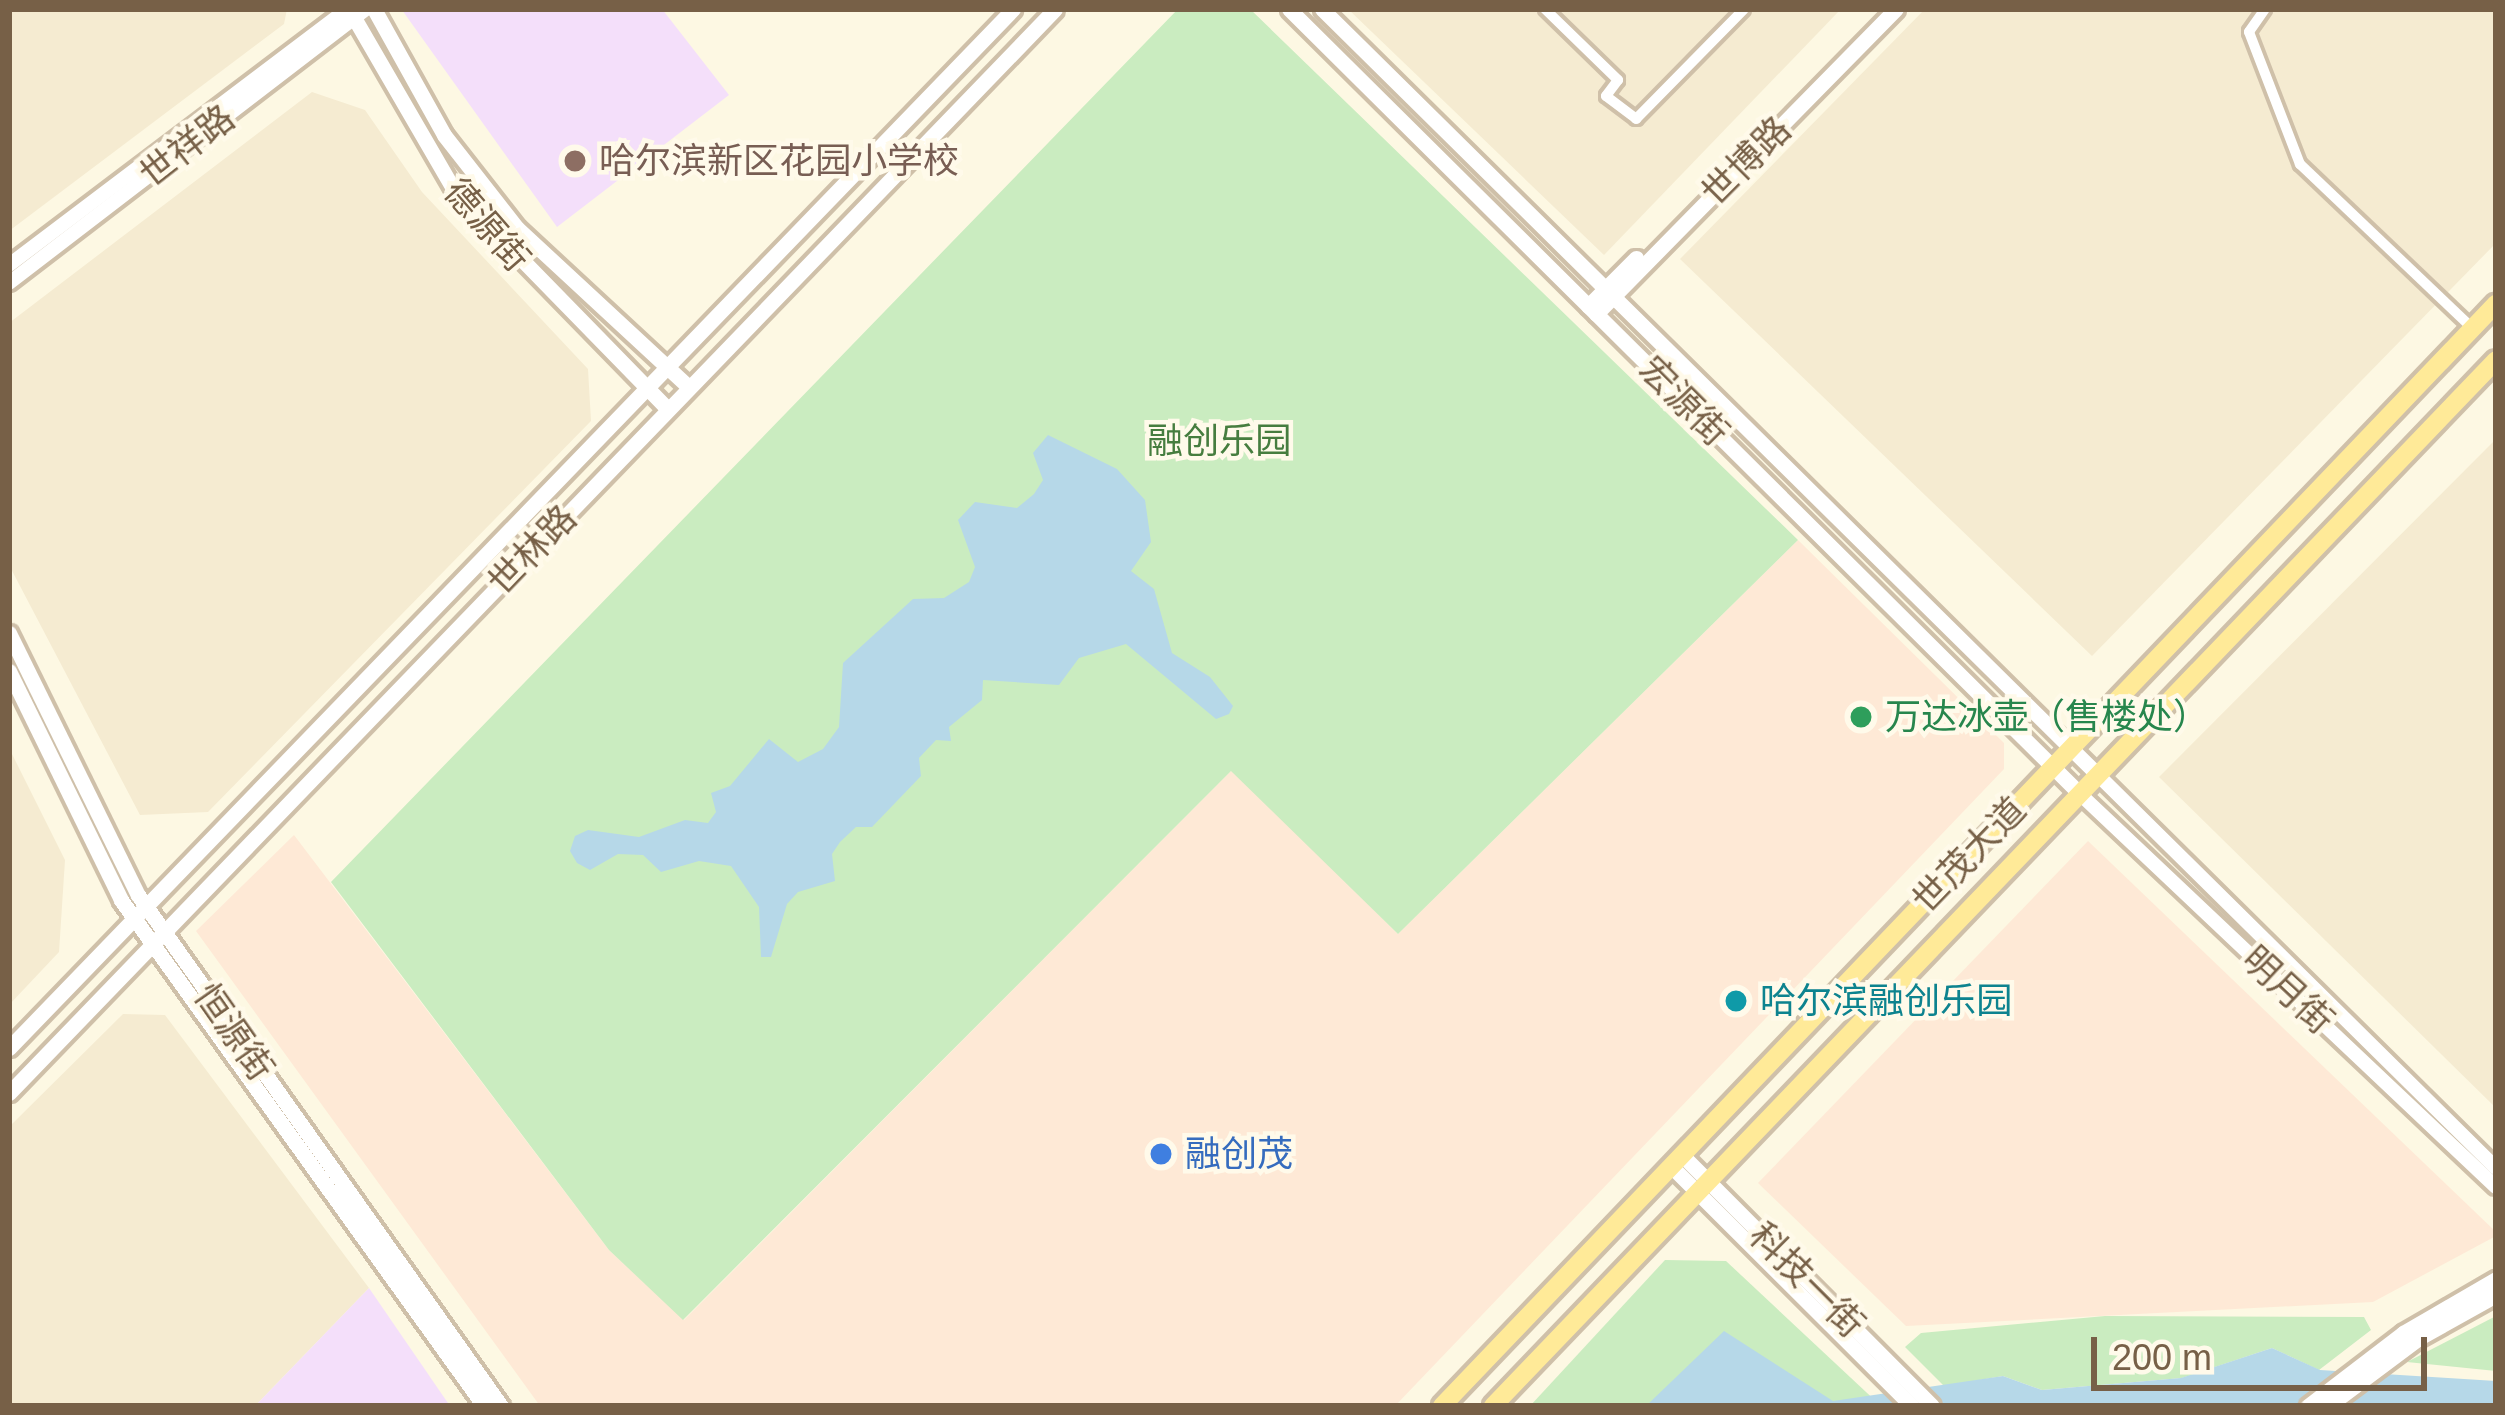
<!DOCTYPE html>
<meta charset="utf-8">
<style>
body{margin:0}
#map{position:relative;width:2505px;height:1415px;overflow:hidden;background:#fdf8e3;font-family:Helvetica,"Noto Sans SC",sans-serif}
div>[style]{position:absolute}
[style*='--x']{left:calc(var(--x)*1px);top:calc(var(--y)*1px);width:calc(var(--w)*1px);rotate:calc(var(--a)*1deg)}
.residential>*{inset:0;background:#f5ebd1}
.commercial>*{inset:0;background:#fee9d6}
.education>*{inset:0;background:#f4dffa}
.green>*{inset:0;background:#caecc0}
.water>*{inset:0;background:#b6d8e8}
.roads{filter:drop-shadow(3px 0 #cfc0a9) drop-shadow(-3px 0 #cfc0a9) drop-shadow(0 3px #cfc0a9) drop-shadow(0 -3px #cfc0a9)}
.minor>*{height:10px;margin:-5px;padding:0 5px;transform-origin:5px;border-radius:5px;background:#fff}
.tertiary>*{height:14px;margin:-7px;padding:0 7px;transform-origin:7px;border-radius:7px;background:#fff}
.secondary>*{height:15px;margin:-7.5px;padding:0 7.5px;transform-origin:7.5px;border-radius:7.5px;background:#fff}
.primary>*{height:18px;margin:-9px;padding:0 9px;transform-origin:9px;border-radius:9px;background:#ffea98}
.dots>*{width:33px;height:33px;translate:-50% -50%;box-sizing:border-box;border:6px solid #fffaea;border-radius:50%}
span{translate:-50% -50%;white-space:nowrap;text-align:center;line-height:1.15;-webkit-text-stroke:9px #fffaea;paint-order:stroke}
.street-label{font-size:36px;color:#776047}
.education-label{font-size:36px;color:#785e54}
.left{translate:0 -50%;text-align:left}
.park-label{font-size:36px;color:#467d3f}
.leisure-label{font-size:36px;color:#27864d}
.culture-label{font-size:36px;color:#0d838f}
.shop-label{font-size:36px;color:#366cbe}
.frame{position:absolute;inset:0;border:12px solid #776047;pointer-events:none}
.scale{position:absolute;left:2091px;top:1337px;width:336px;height:54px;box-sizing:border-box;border:6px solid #776047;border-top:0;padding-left:15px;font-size:36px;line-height:42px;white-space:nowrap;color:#776047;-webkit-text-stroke:9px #fffaea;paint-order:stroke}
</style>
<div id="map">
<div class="residential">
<i style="clip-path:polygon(9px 9px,287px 9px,284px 24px,9px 231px)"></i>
<i style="clip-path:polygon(1348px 9px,1841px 9px,1604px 255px)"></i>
<i style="clip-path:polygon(1925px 9px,2496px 9px,2496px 243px,2092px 656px,1680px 259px)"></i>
<i style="clip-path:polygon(312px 92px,365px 110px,422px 192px,588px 369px,591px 421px,208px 812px,140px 815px,9px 565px,9px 323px)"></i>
<i style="clip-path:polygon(2496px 439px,2496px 1108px,2159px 777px)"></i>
<i style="clip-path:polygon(9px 748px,65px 860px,59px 952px,9px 1005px)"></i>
<i style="clip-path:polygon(123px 1014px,165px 1015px,369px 1288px,255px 1406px,9px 1406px,9px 1127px)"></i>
</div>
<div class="commercial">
<i style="clip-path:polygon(1798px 540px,2004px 743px,2004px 769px,1395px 1406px,540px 1406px,196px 931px,294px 835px,609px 1250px,684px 1320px,1232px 770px,1398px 934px)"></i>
<i style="clip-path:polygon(2088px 841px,2496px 1232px,2496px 1236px,2373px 1302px,1906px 1326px,1758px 1183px)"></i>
</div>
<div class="education">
<i style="clip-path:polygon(662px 9px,729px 95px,557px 227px,402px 10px)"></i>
<i style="clip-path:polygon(369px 1288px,450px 1406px,255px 1406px)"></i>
</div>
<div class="green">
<i style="clip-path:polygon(1178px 9px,1250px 9px,1798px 540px,1398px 934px,1231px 771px,683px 1320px,609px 1250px,331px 882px)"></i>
<i style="clip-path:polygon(1665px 1260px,1726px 1261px,1881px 1406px,1530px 1406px)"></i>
<i style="clip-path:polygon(2105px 1316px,2364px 1317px,2371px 1330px,2319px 1370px,2272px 1348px,2182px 1378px,2042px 1390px,2003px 1376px,1944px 1386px,1905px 1347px,1921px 1333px)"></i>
<i style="clip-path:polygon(2496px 1316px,2496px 1371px,2407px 1362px)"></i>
</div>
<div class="water">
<i style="clip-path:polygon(1048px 435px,1117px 469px,1145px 500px,1151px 542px,1131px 571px,1154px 589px,1172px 653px,1210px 677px,1233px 706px,1229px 714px,1216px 719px,1126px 644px,1079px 658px,1059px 685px,983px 680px,982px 700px,949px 727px,951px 741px,936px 740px,919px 758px,921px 776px,872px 827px,856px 827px,840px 842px,832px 854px,835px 881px,798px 892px,787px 904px,771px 957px,761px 957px,759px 907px,731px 866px,699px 861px,661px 872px,643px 855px,618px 854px,590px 870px,577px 863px,570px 851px,575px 836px,588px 830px,639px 837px,685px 820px,708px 823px,716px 812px,711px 793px,730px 786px,769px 739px,798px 762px,823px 749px,839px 727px,843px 663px,913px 599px,944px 598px,969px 582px,975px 567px,958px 520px,975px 502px,1017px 508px,1034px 494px,1043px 480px,1033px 453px)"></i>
<i style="clip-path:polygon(1724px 1331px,1833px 1401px,2003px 1376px,2042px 1390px,2181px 1378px,2272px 1348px,2320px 1370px,2496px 1381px,2496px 1406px,1646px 1406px)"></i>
</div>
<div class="roads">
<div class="minor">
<i style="--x:1545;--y:9;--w:102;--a:44.2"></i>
<i style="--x:1618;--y:80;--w:20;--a:127"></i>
<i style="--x:1606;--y:96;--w:38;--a:37"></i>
<i style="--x:1636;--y:119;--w:154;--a:-45.5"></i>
<i style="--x:2265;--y:9;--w:28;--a:125"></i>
<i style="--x:2249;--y:32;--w:142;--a:68.9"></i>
<i style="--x:2300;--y:164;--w:238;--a:43.6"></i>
</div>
<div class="tertiary">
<i style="--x:9;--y:265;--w:425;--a:-37.1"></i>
<i style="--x:9;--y:283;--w:450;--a:-37.5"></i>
<i style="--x:2098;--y:775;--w:559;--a:44.64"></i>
<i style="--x:2080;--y:794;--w:572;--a:43.37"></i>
</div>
<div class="secondary">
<i style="--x:349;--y:9;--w:209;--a:59.9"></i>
<i style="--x:454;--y:190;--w:306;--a:45.7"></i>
<i style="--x:374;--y:9;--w:144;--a:60.9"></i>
<i style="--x:444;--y:135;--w:118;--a:51.9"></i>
<i style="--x:517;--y:228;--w:234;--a:42.8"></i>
<i style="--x:1289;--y:9;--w:1114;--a:44.78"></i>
<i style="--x:1322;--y:9;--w:1090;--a:44.63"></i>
<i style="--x:1588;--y:306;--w:68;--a:-45"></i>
<i style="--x:1596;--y:314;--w:428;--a:-45.5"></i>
<i style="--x:9;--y:633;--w:292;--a:63.8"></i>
<i style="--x:138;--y:895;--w:627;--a:54.61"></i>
<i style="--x:9;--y:671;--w:255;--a:63.9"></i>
<i style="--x:121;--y:900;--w:623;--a:54.34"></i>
<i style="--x:9;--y:1048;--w:1445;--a:-45.98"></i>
<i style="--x:9;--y:1093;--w:1506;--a:-46.02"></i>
<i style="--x:1682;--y:1155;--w:354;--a:45.1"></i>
<i style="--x:1671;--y:1166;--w:340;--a:44.9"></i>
<i style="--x:2308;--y:1406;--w:120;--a:-37.5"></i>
<i style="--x:2403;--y:1333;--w:108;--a:-30.1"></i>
<i style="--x:2328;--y:1406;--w:114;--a:-36.8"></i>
<i style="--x:2419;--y:1338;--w:88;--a:-29.2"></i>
</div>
<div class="primary">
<i style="--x:1442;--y:1406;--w:1525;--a:-46.28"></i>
<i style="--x:1493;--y:1406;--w:1449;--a:-46.2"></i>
</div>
</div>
<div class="dots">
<i style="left:575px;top:161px;background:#8d6e63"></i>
<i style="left:1861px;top:717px;background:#2e9e5b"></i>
<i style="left:1736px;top:1001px;background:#0f9aa8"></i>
<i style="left:1161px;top:1154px;background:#3f7fe0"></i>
</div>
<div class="street-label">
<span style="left:187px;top:146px;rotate:-38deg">世祥路</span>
<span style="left:1746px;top:161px;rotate:-45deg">世博路</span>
<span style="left:487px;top:225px;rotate:49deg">德源街</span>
<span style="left:1684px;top:401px;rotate:45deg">宏源街</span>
<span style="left:532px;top:550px;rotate:-46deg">世林路</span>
<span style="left:1969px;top:855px;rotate:-46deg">世茂大道</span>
<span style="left:2288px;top:990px;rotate:43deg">明月街</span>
<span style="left:234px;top:1032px;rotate:55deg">恒源街</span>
<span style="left:1807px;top:1280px;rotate:45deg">科技一街</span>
</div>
<div class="education-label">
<span class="left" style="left:599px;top:161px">哈尔滨新区花园小学校</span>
</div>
<div class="park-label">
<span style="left:1219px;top:441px">融创乐园</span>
</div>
<div class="leisure-label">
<span class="left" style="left:1885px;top:717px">万达冰壶（售楼处）</span>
</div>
<div class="culture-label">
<span class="left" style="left:1760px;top:1001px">哈尔滨融创乐园</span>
</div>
<div class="shop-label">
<span class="left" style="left:1185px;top:1154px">融创茂</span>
</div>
<div class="frame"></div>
<div class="scale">200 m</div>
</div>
